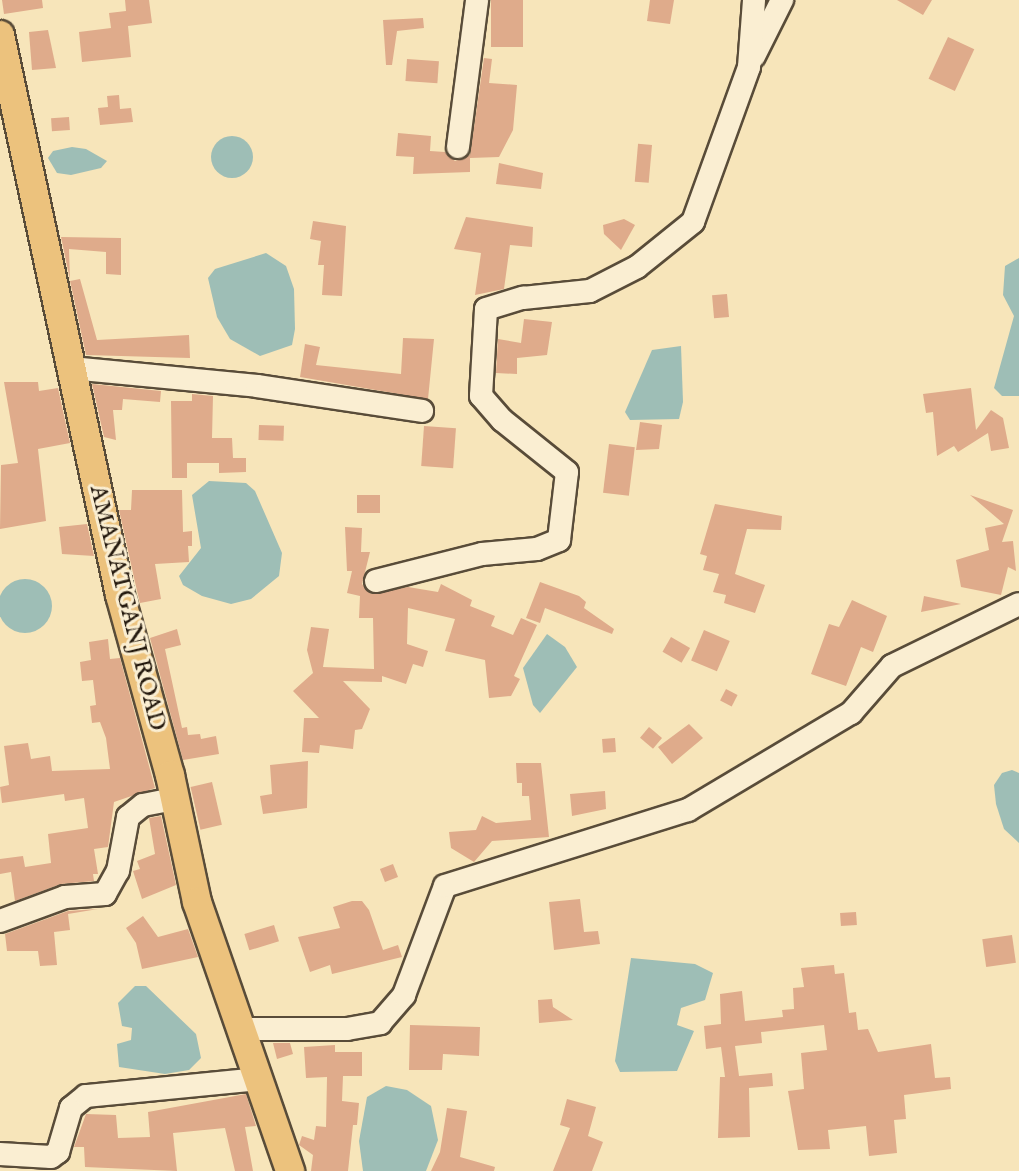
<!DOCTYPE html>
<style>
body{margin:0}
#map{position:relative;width:1019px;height:1171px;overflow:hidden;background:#f7e5ba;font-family:"IM FELL English",serif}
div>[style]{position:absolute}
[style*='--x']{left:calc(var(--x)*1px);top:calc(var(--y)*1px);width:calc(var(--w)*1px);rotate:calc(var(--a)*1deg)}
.water>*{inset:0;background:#9ebeb6}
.round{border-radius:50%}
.building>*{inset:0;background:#dfab8b;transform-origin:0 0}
.roads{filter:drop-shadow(2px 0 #594c39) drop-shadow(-2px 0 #594c39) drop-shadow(0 2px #594c39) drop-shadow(0 -2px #594c39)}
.minor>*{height:22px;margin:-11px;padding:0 11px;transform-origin:11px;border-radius:11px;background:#faeed2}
.major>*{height:28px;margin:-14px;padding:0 14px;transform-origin:14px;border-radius:14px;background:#ecc27d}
span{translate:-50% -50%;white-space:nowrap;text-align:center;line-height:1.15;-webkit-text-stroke:6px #faeed2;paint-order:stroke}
.street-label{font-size:24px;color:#24190e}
</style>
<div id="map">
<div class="water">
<i class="round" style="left:211px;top:136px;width:42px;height:42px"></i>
<i style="clip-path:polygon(72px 147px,86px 149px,107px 161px,101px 168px,71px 175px,57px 173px,48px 158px,53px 151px)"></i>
<i style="clip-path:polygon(266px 253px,286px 266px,294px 289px,295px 329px,292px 345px,260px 356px,230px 339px,217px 317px,208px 278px,215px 269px)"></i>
<i style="clip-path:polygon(1019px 258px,1019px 396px,1002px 396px,994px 388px,1014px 316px,1003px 295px,1005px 266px)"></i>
<i style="clip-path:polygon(681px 346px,683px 402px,679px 419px,630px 420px,625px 412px,652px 350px)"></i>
<i style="clip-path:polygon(209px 481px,246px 483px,255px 491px,282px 553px,279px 576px,251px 599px,231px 604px,202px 596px,183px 585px,179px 576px,201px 548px,192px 495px)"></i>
<i class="round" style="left:-2px;top:579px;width:54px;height:54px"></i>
<i style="clip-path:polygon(547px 634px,565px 647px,577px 667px,540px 713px,533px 705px,523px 668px)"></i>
<i style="clip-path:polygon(1012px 770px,1019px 773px,1019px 843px,1004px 829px,996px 804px,994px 785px,1002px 773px)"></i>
<i style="clip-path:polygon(631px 958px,695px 964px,713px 973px,705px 1000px,681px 1008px,677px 1025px,694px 1031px,677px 1071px,620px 1072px,615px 1061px)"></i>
<i style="clip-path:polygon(135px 986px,146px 986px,196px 1034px,201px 1058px,189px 1070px,165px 1074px,119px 1067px,117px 1044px,131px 1040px,132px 1028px,122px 1026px,118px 1003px)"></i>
<i style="clip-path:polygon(386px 1086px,407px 1090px,431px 1106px,438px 1140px,426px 1171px,363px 1171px,359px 1141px,367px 1097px)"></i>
</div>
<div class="building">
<i style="clip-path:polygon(2px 0,42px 0,43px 8px,4px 14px)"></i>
<i style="clip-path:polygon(125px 0,149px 0,152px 23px,128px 26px,131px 57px,82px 62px,79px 32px,111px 28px,109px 13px,126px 11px)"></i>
<i style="left:491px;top:0;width:32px;height:47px"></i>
<i style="clip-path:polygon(650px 0,674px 0,670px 24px,647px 21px)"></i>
<i style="clip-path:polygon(897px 0,932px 0,923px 15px)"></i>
<i style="clip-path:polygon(423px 18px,424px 28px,397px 31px,392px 65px,386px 65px,383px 20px)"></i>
<i style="clip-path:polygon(48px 30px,56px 68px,32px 70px,29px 32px)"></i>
<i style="left:948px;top:37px;width:29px;height:46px;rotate:25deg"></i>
<i style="clip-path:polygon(484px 58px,492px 59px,489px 83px,517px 85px,513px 130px,499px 157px,470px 158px,470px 172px,413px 174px,414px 157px,396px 156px,398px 133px,431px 136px,430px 151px,445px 152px,455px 161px,470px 155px)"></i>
<i style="left:407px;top:59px;width:32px;height:22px;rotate:4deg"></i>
<i style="clip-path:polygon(119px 95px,120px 109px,131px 108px,133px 122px,100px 125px,98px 108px,108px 107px,107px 96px)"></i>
<i style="left:69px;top:117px;width:13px;height:18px;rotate:86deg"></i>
<i style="left:652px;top:145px;width:38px;height:14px;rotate:95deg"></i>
<i style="clip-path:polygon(499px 163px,543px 173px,541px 189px,496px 184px)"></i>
<i style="clip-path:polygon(466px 217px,533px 227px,532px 247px,510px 245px,504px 289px,475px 295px,481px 253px,454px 249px)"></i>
<i style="clip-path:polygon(624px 219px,635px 225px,621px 250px,604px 234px,603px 225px)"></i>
<i style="clip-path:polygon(313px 221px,346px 226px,342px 296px,322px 295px,324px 265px,318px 265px,321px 241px,310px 239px)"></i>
<i style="clip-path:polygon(61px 237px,121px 238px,121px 275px,106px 274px,106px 252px,69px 249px,70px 280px)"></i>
<i style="clip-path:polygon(80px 279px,97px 340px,189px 335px,190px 358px,86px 355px,70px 281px)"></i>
<i style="left:727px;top:294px;width:23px;height:15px;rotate:85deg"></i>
<i style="clip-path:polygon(524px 319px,552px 322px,547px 355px,517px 358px,517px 374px,496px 373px,498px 339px,521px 343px)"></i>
<i style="clip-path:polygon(403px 338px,434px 339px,428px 399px,300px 377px,305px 344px,320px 347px,316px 365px,401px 374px)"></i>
<i style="clip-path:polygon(4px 382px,38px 382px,39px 391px,58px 388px,70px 443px,38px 449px,46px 521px,0 529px,1px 465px,18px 463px)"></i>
<i style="clip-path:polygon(92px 384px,161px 391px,160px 402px,123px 399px,122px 410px,113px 410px,116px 440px,104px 437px)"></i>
<i style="clip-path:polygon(971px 388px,976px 430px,991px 410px,1003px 418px,1009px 448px,991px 451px,988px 433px,958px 452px,954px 446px,937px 456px,933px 412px,926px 413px,923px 394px)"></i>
<i style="clip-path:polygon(192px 394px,213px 396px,212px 438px,232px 438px,233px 458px,246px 458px,246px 472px,219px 473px,219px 463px,187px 463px,187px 478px,172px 478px,171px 401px,192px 401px)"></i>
<i style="clip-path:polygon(640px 422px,662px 425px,659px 449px,636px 450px)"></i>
<i style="left:259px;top:425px;width:25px;height:15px;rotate:2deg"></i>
<i style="left:424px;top:426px;width:32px;height:40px;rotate:4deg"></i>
<i style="left:609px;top:444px;width:26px;height:49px;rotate:7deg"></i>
<i style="clip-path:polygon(132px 490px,182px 490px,183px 532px,192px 531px,192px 546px,188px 546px,189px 562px,155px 564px,161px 599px,140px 603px,137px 591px,119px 510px,131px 510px)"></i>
<i style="left:357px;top:495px;width:23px;height:18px"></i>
<i style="clip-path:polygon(970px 495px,1013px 510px,1002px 542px,1013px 541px,1016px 571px,1008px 567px,1001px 595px,961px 587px,956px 560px,989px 550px,985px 528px,1004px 524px)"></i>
<i style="clip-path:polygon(715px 504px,782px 516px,781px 530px,747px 529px,735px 574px,765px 585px,755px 613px,724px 603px,726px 595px,713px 592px,719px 574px,703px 570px,707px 556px,700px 554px)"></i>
<i style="clip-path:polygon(87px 524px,94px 556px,62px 554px,59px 527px)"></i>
<i style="clip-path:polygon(345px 527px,362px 528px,361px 552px,370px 552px,362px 584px,371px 594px,408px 587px,438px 592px,441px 584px,472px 600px,470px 606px,495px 616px,491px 626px,513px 635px,521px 618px,537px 625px,514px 676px,520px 679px,511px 696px,489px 698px,485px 660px,445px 651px,455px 619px,408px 608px,407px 644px,428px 651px,423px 667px,413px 664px,406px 684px,382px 676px,382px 682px,343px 681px,370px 709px,362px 729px,355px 730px,353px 749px,320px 745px,319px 753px,302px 752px,304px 718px,319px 718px,293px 691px,313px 673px,307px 650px,311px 627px,329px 629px,323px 667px,374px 669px,373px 618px,359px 618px,360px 596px,347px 593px,352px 571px,347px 571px)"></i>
<i style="clip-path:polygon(540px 582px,579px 596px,586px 602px,584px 608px,614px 629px,612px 634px,545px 608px,540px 623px,526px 618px)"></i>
<i style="clip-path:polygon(924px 596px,961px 604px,921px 612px)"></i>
<i style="clip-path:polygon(852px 600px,887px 616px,873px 652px,861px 647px,846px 686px,811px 674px,829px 624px,839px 627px)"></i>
<i style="clip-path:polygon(177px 629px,181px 645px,165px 649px,182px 728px,187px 727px,188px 735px,200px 734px,201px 739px,216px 736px,219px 754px,183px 760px,150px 638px)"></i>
<i style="left:704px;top:630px;width:28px;height:33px;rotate:23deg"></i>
<i style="left:671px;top:637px;width:22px;height:17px;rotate:30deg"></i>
<i style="clip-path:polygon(108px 639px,110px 659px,120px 658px,155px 788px,114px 802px,108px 847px,94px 849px,98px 874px,93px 874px,94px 881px,61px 884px,15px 901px,11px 872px,0 874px,0 859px,23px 856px,25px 867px,51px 863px,48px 834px,88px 828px,84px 798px,65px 801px,64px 794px,2px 803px,0 787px,9px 785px,4px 746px,28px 743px,31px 759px,50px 756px,52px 771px,110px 769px,106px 738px,100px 722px,92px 723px,90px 706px,96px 705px,93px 680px,82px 681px,80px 662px,91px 660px,89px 642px)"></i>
<i style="left:726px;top:689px;width:13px;height:13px;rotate:27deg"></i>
<i style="clip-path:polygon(689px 724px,703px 738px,672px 764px,658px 747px)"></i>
<i style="left:649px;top:727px;width:17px;height:14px;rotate:40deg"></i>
<i style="left:615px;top:738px;width:14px;height:13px;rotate:86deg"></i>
<i style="clip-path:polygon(308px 761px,307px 808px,263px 814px,260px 796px,272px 794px,270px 765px)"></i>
<i style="clip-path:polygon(516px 763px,541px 763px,549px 837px,492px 841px,474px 862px,451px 848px,449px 832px,476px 830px,482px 816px,496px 823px,531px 820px,529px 796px,522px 796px,522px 783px,517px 783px)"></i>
<i style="left:212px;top:782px;width:44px;height:22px;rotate:77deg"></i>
<i style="clip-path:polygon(605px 791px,606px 809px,572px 816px,570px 794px)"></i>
<i style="clip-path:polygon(161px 816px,176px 885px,142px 899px,133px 871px,140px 869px,137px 861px,155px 854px,149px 818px)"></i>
<i style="left:393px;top:864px;width:14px;height:14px;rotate:69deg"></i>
<i style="clip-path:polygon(580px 899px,584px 932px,598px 931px,600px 944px,554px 950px,549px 902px)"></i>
<i style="clip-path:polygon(352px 901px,362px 901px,369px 910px,383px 950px,398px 945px,402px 957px,332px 974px,330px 965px,310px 972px,298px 937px,340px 928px,333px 907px)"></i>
<i style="clip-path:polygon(98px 909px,68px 914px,70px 930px,54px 932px,57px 965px,40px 966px,38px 951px,7px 951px,5px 934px,68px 911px)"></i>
<i style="left:856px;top:912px;width:13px;height:16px;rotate:86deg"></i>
<i style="clip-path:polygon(143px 916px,158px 937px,188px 929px,198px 957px,142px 969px,136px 943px,126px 928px)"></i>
<i style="left:274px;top:925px;width:17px;height:31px;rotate:73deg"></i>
<i style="left:1012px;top:935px;width:28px;height:30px;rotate:82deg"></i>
<i style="clip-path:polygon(834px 965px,835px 974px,844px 973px,849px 1013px,856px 1012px,858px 1030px,868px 1029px,878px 1052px,931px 1044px,935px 1078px,950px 1077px,951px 1089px,904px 1095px,906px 1119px,894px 1120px,897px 1153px,869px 1156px,866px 1126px,828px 1130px,830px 1149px,798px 1150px,788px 1091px,804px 1089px,801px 1053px,827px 1050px,824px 1025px,761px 1032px,762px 1043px,735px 1046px,739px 1076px,772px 1073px,773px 1086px,749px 1088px,750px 1137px,718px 1138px,720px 1077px,725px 1077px,721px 1047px,706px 1049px,704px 1026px,721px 1024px,720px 994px,742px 991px,745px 1021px,783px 1017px,782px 1010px,794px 1009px,793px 988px,804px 987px,801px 968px)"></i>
<i style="clip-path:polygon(552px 999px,553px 1007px,573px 1020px,539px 1023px,538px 1000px)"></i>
<i style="clip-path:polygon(410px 1025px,480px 1027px,479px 1056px,443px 1054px,442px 1070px,409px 1070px)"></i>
<i style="clip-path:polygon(273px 1043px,290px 1043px,293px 1054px,277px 1059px)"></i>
<i style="clip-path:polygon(335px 1045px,335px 1052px,362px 1052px,362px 1076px,343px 1076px,342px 1101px,359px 1103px,357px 1125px,353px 1125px,348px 1171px,311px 1171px,313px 1155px,299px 1145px,302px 1136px,314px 1140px,316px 1126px,326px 1127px,327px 1077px,306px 1078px,304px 1047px)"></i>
<i style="clip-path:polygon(246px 1094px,256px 1126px,245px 1127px,253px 1171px,235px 1171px,225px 1128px,173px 1133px,177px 1171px,85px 1167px,84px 1147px,74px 1147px,86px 1114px,116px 1115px,118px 1138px,150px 1137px,148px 1112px)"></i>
<i style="clip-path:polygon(567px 1099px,596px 1107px,588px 1136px,603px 1142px,592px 1171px,553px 1171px,570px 1128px,560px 1125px)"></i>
<i style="clip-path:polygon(447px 1108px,467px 1111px,460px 1157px,495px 1167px,494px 1171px,431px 1171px,440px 1152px)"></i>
</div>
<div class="roads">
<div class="minor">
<i style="--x:754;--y:56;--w:63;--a:-63.4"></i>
<i style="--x:458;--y:147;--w:148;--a:-82.6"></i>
<i style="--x:71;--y:368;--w:187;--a:5.5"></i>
<i style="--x:257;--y:386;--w:167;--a:8.6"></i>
<i style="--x:376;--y:581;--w:109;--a:-14.3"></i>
<i style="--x:482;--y:554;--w:55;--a:-5.2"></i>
<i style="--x:537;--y:549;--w:24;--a:-22"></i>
<i style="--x:559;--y:540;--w:68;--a:-83.3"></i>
<i style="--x:567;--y:472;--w:83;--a:-141.3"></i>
<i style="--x:502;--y:420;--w:32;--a:-131"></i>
<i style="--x:481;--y:396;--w:87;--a:-86.7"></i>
<i style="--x:486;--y:309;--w:39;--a:-17"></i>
<i style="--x:523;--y:298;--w:67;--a:-6"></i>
<i style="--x:590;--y:291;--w:53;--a:-27.1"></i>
<i style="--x:637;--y:267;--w:72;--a:-38.8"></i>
<i style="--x:693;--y:222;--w:165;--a:-70.1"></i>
<i style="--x:749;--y:67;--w:67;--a:-85.7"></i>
<i style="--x:0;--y:921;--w:69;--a:-20.3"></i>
<i style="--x:65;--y:897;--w:40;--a:-4.3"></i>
<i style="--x:105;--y:894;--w:26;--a:-61"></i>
<i style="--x:118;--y:871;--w:55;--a:-79.5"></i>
<i style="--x:128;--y:817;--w:19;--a:-39"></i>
<i style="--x:143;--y:805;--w:32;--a:-11"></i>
<i style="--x:240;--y:1029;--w:107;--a:0"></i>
<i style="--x:347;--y:1029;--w:34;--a:-10"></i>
<i style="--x:380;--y:1023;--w:37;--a:-49"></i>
<i style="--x:404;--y:995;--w:116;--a:-69.4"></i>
<i style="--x:445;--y:886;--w:255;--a:-17.4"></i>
<i style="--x:688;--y:810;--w:190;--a:-30.8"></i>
<i style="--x:851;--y:713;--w:62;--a:-48.9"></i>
<i style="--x:892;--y:666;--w:141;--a:-26"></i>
<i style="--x:0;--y:1154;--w:51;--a:3.4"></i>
<i style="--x:51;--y:1157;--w:9;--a:-36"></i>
<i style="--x:58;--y:1152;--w:46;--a:-73.5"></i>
<i style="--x:71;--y:1108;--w:19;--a:-39"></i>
<i style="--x:86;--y:1096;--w:173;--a:-5.6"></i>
</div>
<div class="major">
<i style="--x:0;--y:35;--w:573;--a:77.91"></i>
<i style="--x:120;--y:595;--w:187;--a:74.5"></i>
<i style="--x:170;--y:775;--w:130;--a:78"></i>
<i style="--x:197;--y:902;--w:285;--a:70.9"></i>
</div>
</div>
<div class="street-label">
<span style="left:127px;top:608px;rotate:76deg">AMANATGANJ ROAD</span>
</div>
</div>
